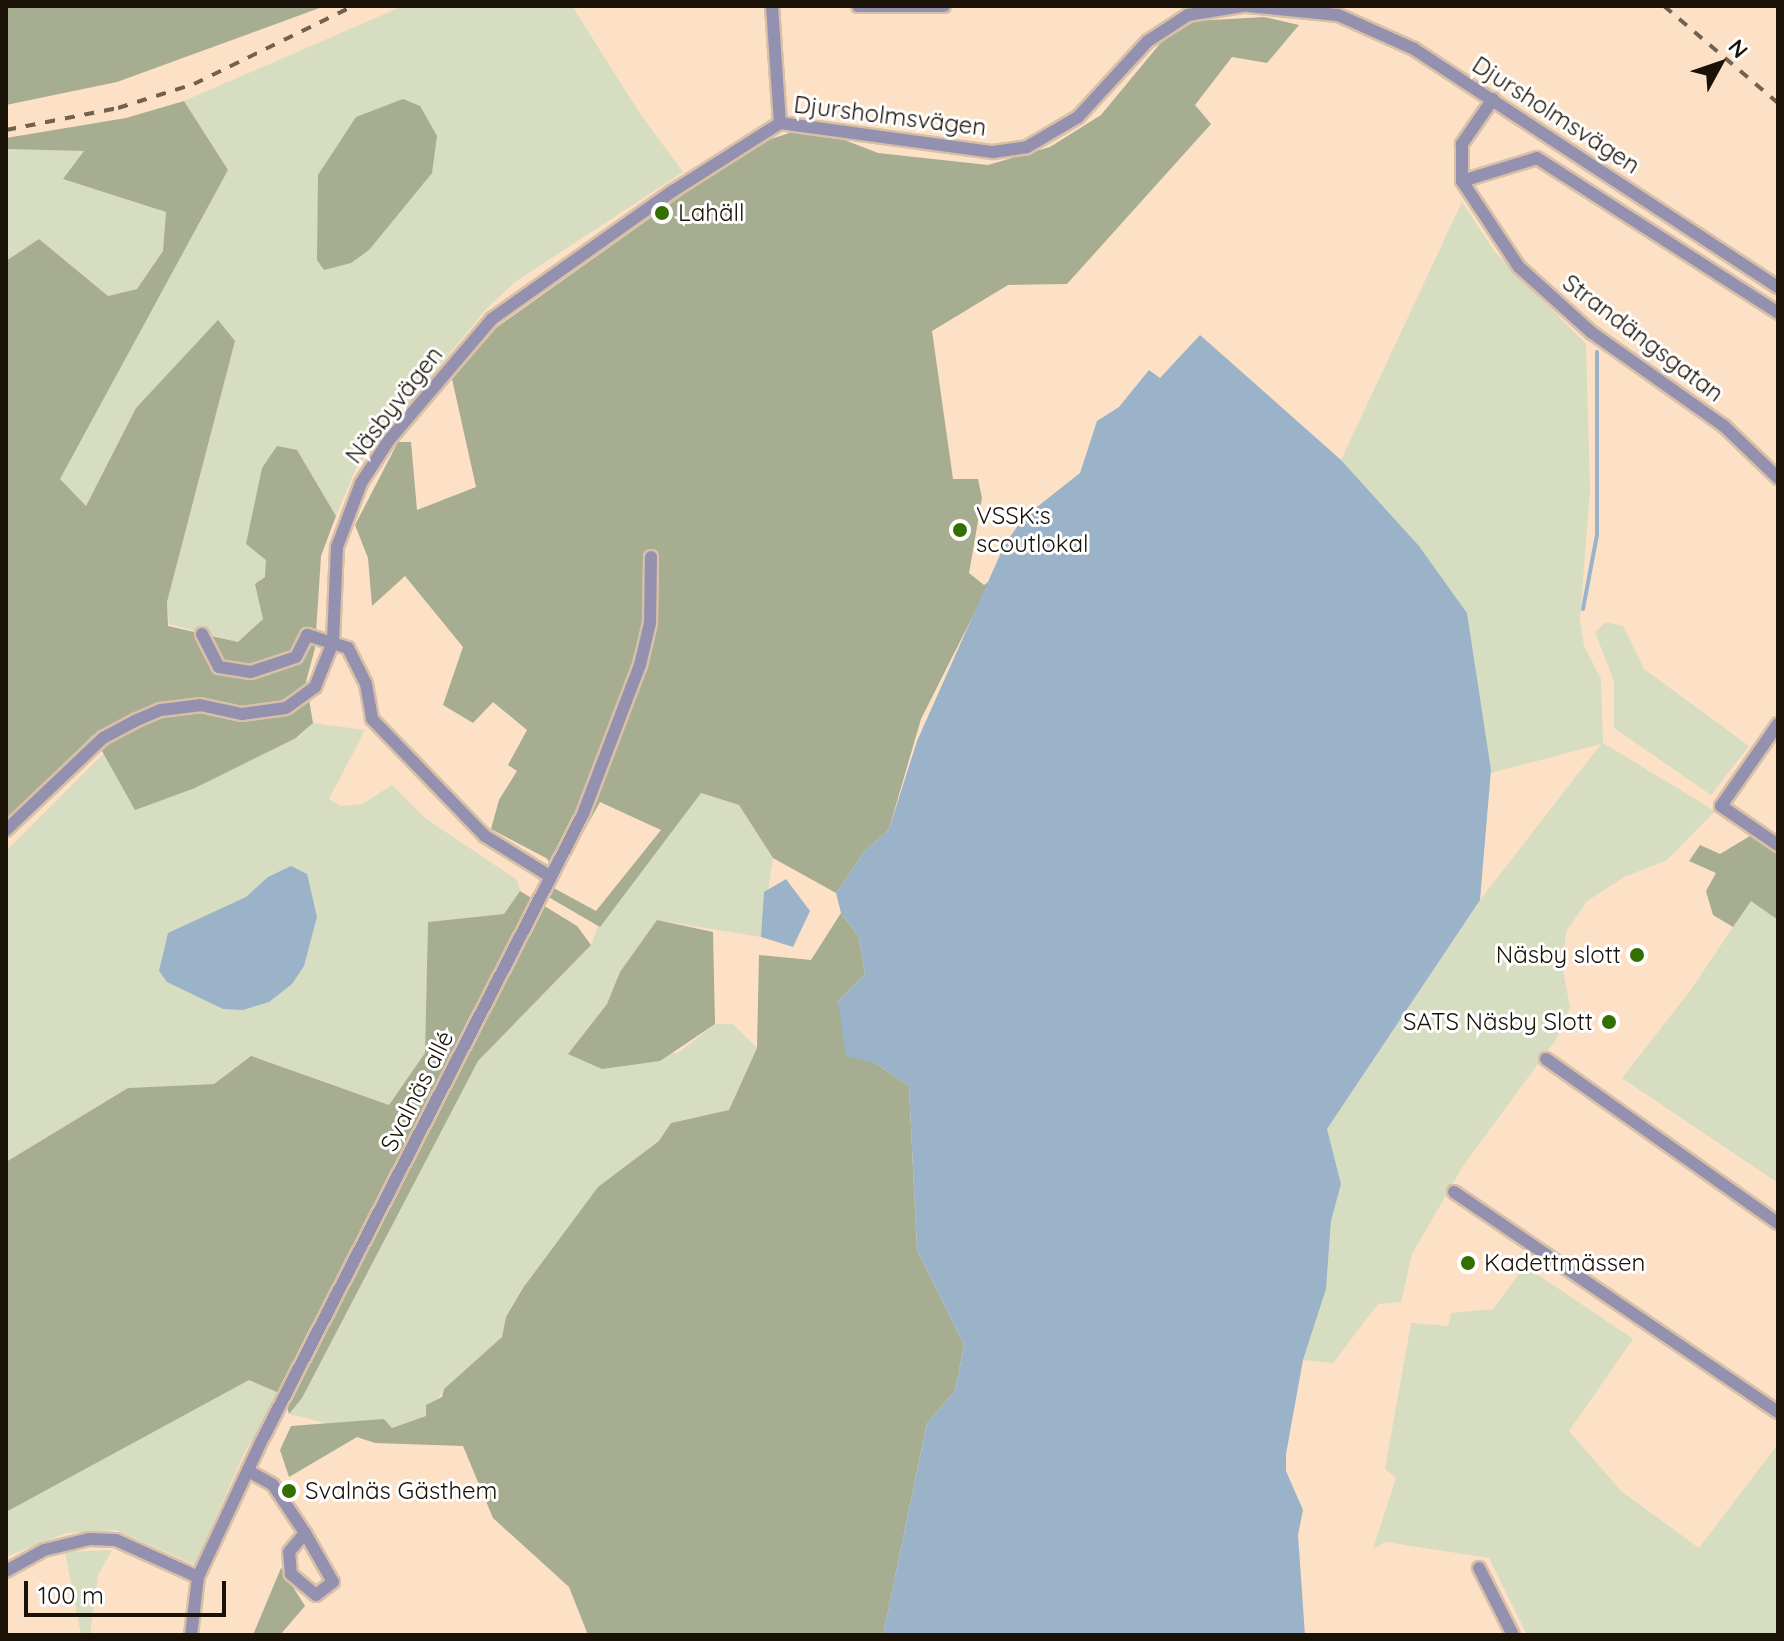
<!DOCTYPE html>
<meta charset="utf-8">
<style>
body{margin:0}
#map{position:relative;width:1784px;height:1641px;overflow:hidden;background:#fce1c6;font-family:Quicksand,sans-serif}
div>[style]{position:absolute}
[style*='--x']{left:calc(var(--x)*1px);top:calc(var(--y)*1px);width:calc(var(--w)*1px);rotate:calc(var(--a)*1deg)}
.green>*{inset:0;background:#d6ddc1}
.forest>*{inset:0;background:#a6ad90}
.water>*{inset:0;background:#9ab3c8}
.stream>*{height:4px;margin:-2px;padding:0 2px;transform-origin:2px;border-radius:2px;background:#9ab3c8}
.roads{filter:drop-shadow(2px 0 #d8c0a7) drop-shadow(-2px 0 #d8c0a7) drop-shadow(0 2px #d8c0a7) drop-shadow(0 -2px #d8c0a7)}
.minor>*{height:12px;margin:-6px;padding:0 6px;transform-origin:6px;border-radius:6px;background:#9491b0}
.rail>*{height:4px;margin-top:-2px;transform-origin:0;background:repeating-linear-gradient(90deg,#716150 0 10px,transparent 0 20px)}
.dots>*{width:22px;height:22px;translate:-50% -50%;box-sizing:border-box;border:4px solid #fff;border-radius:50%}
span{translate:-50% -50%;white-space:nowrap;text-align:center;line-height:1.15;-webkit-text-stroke:6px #fff;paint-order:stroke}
.street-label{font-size:24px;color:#1a1107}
.poi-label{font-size:24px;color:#1a1107}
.left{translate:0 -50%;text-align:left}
.right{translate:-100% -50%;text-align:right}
.frame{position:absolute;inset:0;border:8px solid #1a1107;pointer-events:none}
.north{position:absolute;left:1680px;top:24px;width:80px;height:80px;-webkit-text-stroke:6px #fff;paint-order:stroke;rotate:50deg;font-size:22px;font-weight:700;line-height:32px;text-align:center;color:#1a1107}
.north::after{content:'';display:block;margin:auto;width:28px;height:36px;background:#1a1107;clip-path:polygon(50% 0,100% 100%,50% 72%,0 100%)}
.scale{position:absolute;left:24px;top:1581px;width:202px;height:36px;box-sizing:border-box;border:4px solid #1a1107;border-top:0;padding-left:10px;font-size:24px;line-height:28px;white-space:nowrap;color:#1a1107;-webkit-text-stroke:6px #fff;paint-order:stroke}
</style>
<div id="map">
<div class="green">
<i style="clip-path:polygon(403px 6px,572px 6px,639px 112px,683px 172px,515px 282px,486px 309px,356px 468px,336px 516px,297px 450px,265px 577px,255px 584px,264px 619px,238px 642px,169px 624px,167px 602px,235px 341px,136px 408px,86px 506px,59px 479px,228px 170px,184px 101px)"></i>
<i style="clip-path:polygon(6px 149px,85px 151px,64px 179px,166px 212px,163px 251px,137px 289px,108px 296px,39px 239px,6px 261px)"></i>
<i style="clip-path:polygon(1462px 202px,1494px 251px,1586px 344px,1590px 490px,1580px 620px,1584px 646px,1601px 679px,1603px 743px,1715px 811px,1667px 860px,1624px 877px,1587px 901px,1566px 932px,1562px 965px,1570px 1007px,1557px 1038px,1463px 1166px,1412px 1254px,1401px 1302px,1378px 1304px,1333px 1363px,1303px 1360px,1326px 1289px,1331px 1221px,1341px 1184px,1327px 1129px,1480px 900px,1601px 744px,1491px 773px,1467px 613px,1419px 546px,1341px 460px)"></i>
<i style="clip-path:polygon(1606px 622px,1623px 626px,1644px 669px,1749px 746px,1711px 795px,1614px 728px,1614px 681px,1595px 632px)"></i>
<i style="clip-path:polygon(313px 723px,365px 730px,329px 799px,341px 806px,362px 804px,392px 785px,425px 818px,517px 880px,520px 891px,504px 914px,428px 922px,425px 1053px,389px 1105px,251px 1056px,214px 1084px,128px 1088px,6px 1162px,6px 851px,104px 753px,136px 809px,299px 737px)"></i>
<i style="clip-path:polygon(700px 793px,739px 805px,773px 858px,761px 937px,657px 920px,620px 972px,607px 1004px,568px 1054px,678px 1053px,715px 1024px,733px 1024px,757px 1048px,729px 1110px,671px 1123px,659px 1141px,598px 1188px,523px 1288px,506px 1317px,502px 1337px,444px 1389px,426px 1416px,392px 1428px,384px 1419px,334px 1425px,289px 1414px,302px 1398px,478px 1061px,591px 945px,599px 924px)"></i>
<i style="clip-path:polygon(1751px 900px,1778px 920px,1778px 1183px,1622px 1078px,1690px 991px)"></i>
<i style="clip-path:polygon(1525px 1266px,1633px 1339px,1569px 1431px,1621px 1491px,1699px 1548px,1778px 1444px,1778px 1635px,1527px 1635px,1489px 1558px,1386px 1542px,1373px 1549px,1396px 1478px,1385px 1469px,1411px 1323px,1448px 1326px,1451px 1313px,1493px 1309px)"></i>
<i style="clip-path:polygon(249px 1380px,284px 1395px,245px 1451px,195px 1565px,116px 1530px,66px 1533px,6px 1557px,8px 1507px)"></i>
<i style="clip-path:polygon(112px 1550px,98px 1575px,90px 1635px,81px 1635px,65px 1552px)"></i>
</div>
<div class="forest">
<i style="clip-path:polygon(6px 6px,325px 6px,117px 82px,6px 105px)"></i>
<i style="clip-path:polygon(1264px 17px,1299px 25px,1267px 63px,1232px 57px,1195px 105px,1211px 124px,1067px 284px,1008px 285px,932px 331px,953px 479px,978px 479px,982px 498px,969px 573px,984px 585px,991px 580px,921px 719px,889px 829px,864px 852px,836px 893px,773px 858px,739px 805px,701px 793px,600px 927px,545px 895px,550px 886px,596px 911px,661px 830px,600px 802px,560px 874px,546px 858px,491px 829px,499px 800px,517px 771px,508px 765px,527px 730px,493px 702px,473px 723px,443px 705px,463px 647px,405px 576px,372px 606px,368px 558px,355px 525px,398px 442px,411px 442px,417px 510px,476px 487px,452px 379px,497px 327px,753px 145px,795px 131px,842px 139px,878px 153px,988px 165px,1050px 147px,1101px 115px,1168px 34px,1195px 21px)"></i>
<i style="clip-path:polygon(403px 99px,420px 106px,437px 136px,432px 173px,369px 250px,351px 263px,324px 270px,317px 260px,318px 175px,356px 117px)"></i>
<i style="clip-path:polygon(184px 101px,228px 170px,60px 479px,86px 506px,136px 408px,218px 320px,235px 341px,167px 602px,168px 626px,238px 642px,263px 619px,255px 584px,265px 577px,266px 560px,246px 544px,262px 468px,277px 446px,297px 450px,336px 516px,321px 556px,315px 648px,306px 682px,313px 723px,296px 738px,195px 788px,135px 810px,93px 735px,6px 823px,6px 261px,39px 239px,108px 296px,137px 289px,163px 251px,166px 212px,63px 179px,84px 151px,6px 149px,6px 138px,126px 118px)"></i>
<i style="clip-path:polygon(1755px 833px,1778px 848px,1778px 920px,1751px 901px,1733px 927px,1713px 915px,1706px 891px,1716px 873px,1689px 861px,1700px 845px,1720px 854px)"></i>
<i style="clip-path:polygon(520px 891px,577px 926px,591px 945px,478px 1061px,302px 1398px,289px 1414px,284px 1395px,249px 1380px,6px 1512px,6px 1162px,128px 1088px,214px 1084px,251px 1056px,389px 1105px,425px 1053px,428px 922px,504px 914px)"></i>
<i style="clip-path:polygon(841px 913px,859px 937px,865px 974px,838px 1001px,875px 1063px,909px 1086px,917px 1250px,964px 1345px,955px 1391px,927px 1423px,883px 1635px,588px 1635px,569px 1587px,493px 1518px,463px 1446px,375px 1443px,357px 1437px,289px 1477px,280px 1450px,291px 1426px,384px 1419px,392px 1428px,426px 1416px,426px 1405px,442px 1397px,444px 1389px,502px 1337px,506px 1317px,523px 1288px,598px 1187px,659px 1141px,671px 1123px,729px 1110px,757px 1048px,759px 955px,811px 960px)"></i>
<i style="clip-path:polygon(657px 920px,713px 932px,715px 1024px,660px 1061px,602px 1069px,568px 1054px,607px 1004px,620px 972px)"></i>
<i style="clip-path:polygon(281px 1568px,305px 1606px,280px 1635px,253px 1635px)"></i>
</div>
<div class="water">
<i style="clip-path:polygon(1200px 335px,1341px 460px,1419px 546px,1467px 613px,1491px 770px,1480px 900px,1327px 1129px,1341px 1184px,1331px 1221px,1326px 1289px,1303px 1360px,1286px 1454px,1286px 1471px,1303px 1510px,1298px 1535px,1305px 1635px,883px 1635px,927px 1423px,955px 1391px,964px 1345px,917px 1250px,909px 1086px,875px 1063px,846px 1056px,838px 1001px,865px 974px,859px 937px,841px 913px,836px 893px,864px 852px,889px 829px,917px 741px,1004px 546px,1023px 518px,1080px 473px,1097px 421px,1119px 407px,1149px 370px,1160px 378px)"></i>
<i style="clip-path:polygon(291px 866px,307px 874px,317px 917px,304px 966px,292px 984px,269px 1002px,243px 1010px,223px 1009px,167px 982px,159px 971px,168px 933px,246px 897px,268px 877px)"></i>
<i style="clip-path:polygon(786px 879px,810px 911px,793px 947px,761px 937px,764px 892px)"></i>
</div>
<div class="stream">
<i style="--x:1583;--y:609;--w:75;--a:-79.3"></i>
<i style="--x:1597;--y:535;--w:183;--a:-90"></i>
</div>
<div class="roads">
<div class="minor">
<i style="--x:772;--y:6;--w:117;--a:86.1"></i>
<i style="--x:858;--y:6;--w:86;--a:0"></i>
<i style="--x:1248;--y:6;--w:90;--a:5.7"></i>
<i style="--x:1338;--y:15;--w:83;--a:24.1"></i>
<i style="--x:1414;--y:49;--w:435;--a:33.2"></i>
<i style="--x:1493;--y:99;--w:55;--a:124.6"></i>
<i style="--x:1462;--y:144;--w:37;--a:90"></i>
<i style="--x:1462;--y:181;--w:103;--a:56.5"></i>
<i style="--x:1519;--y:267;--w:97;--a:42.1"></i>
<i style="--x:1591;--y:332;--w:163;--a:35.3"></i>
<i style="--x:1724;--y:426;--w:75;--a:43.9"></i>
<i style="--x:1462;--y:181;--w:78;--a:-17"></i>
<i style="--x:1537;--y:158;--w:287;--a:32.7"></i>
<i style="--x:202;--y:634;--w:37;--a:63"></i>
<i style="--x:219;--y:667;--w:32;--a:9"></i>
<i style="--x:251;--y:672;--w:47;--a:-18.4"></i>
<i style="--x:296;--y:657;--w:25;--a:-63"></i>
<i style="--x:307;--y:635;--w:43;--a:17.6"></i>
<i style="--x:348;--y:648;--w:40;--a:63.4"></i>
<i style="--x:366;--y:684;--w:36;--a:80"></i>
<i style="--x:372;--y:719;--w:163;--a:46"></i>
<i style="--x:485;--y:836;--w:74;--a:31.8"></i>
<i style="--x:1778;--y:724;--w:100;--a:124.8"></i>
<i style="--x:1721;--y:806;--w:69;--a:34.4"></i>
<i style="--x:6;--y:830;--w:134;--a:-43.5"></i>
<i style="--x:103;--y:738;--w:38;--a:-28"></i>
<i style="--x:137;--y:720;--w:26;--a:-23"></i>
<i style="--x:161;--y:710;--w:39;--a:-7"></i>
<i style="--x:200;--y:705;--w:43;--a:12.1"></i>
<i style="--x:242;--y:714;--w:44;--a:-7.8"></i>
<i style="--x:286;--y:708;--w:36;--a:-36"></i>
<i style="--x:315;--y:687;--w:48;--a:-68.2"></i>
<i style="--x:333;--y:642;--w:95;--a:-87.6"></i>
<i style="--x:337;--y:547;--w:68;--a:-69.4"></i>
<i style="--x:361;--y:483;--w:51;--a:-56.9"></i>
<i style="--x:389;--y:440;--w:159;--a:-49.6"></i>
<i style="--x:492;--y:319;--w:222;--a:-35.3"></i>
<i style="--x:673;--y:191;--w:127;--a:-32.4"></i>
<i style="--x:780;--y:123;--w:215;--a:7.8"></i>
<i style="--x:993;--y:152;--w:34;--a:-8"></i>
<i style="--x:1027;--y:147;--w:59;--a:-30.5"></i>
<i style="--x:1078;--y:117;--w:103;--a:-47.4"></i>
<i style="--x:1148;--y:41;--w:48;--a:-33"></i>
<i style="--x:1188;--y:15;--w:56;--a:-9.3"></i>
<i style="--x:1546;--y:1059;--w:284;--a:35.3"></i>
<i style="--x:1454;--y:1192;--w:392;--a:34.2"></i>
<i style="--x:250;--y:1472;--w:26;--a:29"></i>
<i style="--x:273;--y:1485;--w:58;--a:56.3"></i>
<i style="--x:305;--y:1533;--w:56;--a:60.3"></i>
<i style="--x:333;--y:1582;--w:21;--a:143"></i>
<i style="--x:316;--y:1595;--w:33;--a:-140"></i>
<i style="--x:291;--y:1574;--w:22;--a:-95"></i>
<i style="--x:289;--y:1552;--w:25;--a:-50"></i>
<i style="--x:1479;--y:1568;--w:75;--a:63.1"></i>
<i style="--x:6;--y:1571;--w:43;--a:-28.9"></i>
<i style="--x:44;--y:1550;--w:46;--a:-13.7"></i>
<i style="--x:89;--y:1539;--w:27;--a:2"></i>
<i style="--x:116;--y:1540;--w:90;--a:24.3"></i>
<i style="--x:191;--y:1635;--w:58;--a:-83.1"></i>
<i style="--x:198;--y:1577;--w:149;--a:-65"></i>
<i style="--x:261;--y:1442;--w:706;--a:-62.85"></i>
<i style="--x:583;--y:814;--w:160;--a:-69.1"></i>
<i style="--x:640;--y:665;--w:43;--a:-76.6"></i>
<i style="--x:650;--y:623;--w:66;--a:-89.1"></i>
</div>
</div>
<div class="rail">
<i style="--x:1664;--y:6;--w:150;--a:40.4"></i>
<i style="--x:6;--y:130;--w:114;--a:-11.1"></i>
<i style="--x:118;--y:108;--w:80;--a:-17.5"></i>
<i style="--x:194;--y:84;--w:177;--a:-26.1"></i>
</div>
<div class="dots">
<i style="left:662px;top:213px;background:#347000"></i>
<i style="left:960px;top:530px;background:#347000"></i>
<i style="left:1637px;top:955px;background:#347000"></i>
<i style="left:1609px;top:1022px;background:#347000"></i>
<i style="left:1468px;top:1263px;background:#347000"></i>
<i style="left:289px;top:1491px;background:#347000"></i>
</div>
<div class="street-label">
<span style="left:1556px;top:115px;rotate:33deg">Djursholmsvägen</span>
<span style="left:890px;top:116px;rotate:7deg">Djursholmsvägen</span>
<span style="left:1643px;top:338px;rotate:37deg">Strandängsgatan</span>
<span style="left:394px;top:405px;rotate:-52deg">Näsbyvägen</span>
<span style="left:417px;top:1091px;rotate:-63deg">Svalnäs allé</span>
</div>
<div class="poi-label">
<span class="left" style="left:678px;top:213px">Lahäll</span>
<span class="left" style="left:976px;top:530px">VSSK:s<br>scoutlokal</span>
<span class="right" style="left:1621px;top:955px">Näsby slott</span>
<span class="right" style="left:1593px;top:1022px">SATS Näsby Slott</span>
<span class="left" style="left:1484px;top:1263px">Kadettmässen</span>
<span class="left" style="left:305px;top:1491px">Svalnäs Gästhem</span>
</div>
<div class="frame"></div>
<div class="north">N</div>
<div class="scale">100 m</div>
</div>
